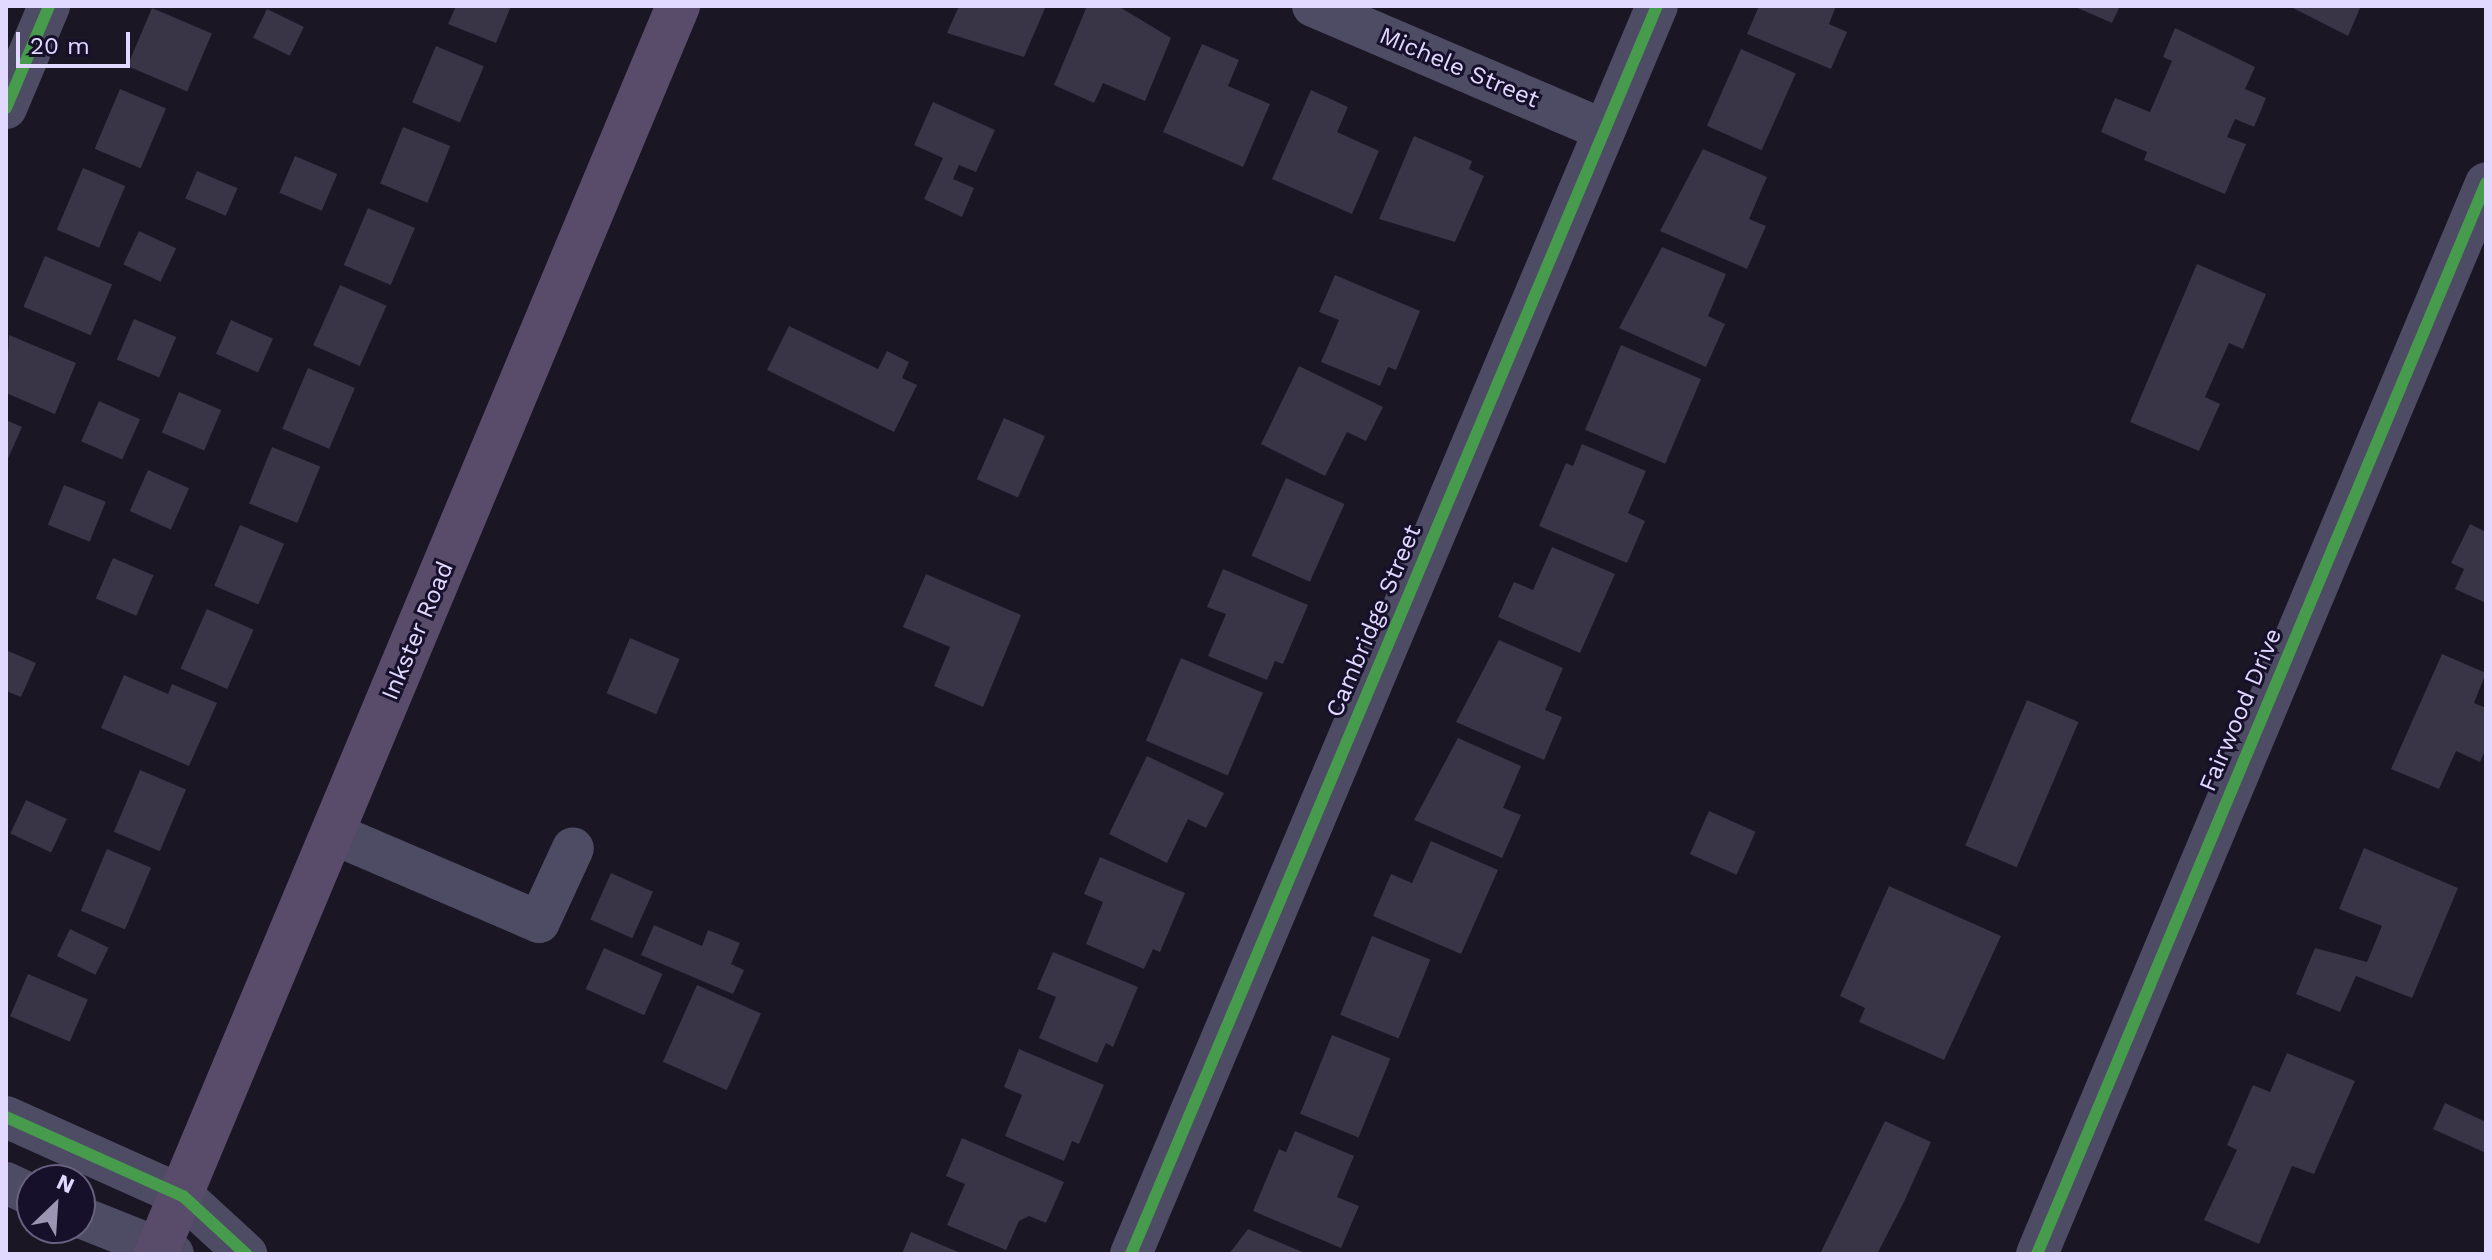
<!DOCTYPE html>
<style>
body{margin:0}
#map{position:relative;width:2492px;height:1260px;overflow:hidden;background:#1a1624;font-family:"Work Sans",sans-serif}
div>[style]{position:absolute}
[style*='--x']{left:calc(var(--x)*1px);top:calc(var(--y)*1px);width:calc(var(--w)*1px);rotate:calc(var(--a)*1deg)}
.building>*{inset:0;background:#393446;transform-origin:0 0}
.minor>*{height:42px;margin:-21px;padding:0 21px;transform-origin:21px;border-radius:21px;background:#4e4b65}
.major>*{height:44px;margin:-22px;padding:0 22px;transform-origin:22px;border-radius:22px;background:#584c6a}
.cycleway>*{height:12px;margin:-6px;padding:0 6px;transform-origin:6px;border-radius:6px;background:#469c4c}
span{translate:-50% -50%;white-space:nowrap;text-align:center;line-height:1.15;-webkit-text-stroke:6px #17102a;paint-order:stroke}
.street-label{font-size:24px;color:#e1d9ff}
.frame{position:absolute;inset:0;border:8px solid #e1d9ff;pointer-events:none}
.north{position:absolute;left:16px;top:1164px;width:80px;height:80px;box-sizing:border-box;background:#17102a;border:2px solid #68607f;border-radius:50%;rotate:25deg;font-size:22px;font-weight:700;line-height:32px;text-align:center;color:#e1d9ff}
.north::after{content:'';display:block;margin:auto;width:28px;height:36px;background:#9b95b2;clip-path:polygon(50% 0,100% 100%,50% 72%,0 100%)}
.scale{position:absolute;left:16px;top:32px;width:114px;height:36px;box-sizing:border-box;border:4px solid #e1d9ff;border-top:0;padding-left:10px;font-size:24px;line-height:28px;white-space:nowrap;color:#e1d9ff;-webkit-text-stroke:6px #17102a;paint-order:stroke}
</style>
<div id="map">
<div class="building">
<i style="clip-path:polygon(456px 6px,511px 6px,496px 43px,448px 24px)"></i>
<i style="clip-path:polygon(959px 6px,1046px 6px,1024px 57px,947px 33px)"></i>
<i style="clip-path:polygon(1087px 6px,1118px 6px,1171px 38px,1145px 101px,1103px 83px,1094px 103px,1054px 85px)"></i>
<i style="clip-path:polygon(1759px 6px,1836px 6px,1829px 24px,1847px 32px,1831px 69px,1747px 34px)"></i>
<i style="clip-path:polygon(2073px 6px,2120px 6px,2112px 23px)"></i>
<i style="clip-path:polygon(2289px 6px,2361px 6px,2348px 36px)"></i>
<i style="left:152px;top:8px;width:65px;height:63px;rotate:23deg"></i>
<i style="left:267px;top:9px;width:41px;height:32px;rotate:26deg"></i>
<i style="clip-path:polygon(2175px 28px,2255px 67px,2245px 89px,2266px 98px,2254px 127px,2235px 119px,2227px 137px,2246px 144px,2225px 194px,2144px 160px,2147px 152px,2101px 132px,2115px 98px,2150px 112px,2172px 61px,2163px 57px)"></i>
<i style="clip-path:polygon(1202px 44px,1239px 60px,1228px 86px,1270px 104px,1243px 167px,1163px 132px)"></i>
<i style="left:436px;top:46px;width:52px;height:61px;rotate:23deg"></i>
<i style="left:1741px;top:49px;width:60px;height:84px;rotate:24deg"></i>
<i style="left:120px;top:89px;width:50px;height:65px;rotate:23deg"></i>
<i style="clip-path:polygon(1311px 90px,1348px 107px,1337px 132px,1379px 151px,1352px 214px,1272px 179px)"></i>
<i style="clip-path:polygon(933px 102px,995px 130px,976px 172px,959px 165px,953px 179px,974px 188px,962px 217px,924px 199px,943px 158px,914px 145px)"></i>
<i style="left:403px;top:127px;width:51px;height:61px;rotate:22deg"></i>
<i style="clip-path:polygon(1414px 136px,1472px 161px,1469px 169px,1484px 176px,1455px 242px,1379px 219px)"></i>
<i style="clip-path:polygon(1703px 149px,1767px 177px,1749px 219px,1766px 226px,1747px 269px,1660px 231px)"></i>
<i style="left:295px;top:156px;width:46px;height:40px;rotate:23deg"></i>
<i style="left:83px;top:168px;width:46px;height:67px;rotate:23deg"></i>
<i style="left:197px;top:171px;width:44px;height:30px;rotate:23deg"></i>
<i style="left:368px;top:208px;width:51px;height:62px;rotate:23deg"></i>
<i style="left:139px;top:231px;width:41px;height:37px;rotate:25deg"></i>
<i style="clip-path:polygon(1662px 247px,1726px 274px,1708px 316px,1725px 324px,1706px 367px,1619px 328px)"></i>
<i style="left:45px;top:256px;width:73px;height:55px;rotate:23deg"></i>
<i style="clip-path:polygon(2197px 264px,2266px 294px,2243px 349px,2229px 343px,2205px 397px,2220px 404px,2199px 451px,2130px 422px)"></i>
<i style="clip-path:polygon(1335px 275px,1420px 311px,1396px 370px,1388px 367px,1380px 386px,1321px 362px,1339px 320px,1319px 312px)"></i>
<i style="left:340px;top:285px;width:51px;height:66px;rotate:24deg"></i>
<i style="left:134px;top:319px;width:46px;height:44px;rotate:23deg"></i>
<i style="left:231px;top:320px;width:46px;height:37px;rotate:24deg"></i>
<i style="clip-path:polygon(789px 326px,878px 369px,887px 351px,909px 362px,902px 378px,917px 385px,894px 432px,767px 370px)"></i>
<i style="clip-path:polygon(9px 335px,76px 363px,55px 414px,6px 393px)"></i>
<i style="left:1621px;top:345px;width:87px;height:92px;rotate:23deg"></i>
<i style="clip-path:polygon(1299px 366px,1383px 407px,1366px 441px,1347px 432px,1325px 476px,1261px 444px)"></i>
<i style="left:308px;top:368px;width:51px;height:66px;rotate:23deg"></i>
<i style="left:179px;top:392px;width:46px;height:44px;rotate:23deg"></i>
<i style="left:99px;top:401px;width:45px;height:44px;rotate:24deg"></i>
<i style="left:1004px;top:418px;width:45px;height:67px;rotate:24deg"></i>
<i style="clip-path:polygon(6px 420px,22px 427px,6px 463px)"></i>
<i style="clip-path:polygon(1582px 444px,1646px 471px,1628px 513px,1645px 521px,1627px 563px,1539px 526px,1566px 463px,1573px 466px)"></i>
<i style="left:272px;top:447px;width:52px;height:61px;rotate:22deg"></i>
<i style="left:148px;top:470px;width:45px;height:45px;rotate:24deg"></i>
<i style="left:1286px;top:478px;width:64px;height:85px;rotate:24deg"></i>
<i style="left:64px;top:485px;width:45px;height:43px;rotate:22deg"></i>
<i style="clip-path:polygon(2470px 524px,2486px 532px,2486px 603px,2455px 589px,2464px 569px,2451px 563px)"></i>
<i style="left:240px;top:525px;width:48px;height:66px;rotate:23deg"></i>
<i style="clip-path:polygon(1552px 547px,1615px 574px,1580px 653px,1498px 617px,1514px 582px,1533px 590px)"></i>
<i style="left:113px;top:558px;width:44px;height:44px;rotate:23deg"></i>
<i style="clip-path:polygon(1223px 569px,1308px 605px,1283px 664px,1275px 661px,1267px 680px,1208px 656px,1226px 614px,1207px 607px)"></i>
<i style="clip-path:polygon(926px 574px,1021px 615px,983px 707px,934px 686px,950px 647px,903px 627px)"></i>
<i style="left:207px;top:609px;width:51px;height:65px;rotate:24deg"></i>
<i style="left:630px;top:638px;width:54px;height:60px;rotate:23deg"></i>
<i style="clip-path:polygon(1499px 640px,1563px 668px,1545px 710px,1562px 717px,1544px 760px,1456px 722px)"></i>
<i style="clip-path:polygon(6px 650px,36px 663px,21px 697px,6px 691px)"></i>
<i style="clip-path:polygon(2442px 654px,2486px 673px,2474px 703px,2486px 708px,2486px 749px,2480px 762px,2456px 751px,2439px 789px,2391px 769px)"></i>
<i style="left:1181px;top:658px;width:89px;height:90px;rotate:23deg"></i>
<i style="clip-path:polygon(124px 675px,168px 694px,172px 684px,217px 703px,189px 766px,101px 728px)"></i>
<i style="left:2027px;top:700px;width:56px;height:158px;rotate:23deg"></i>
<i style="clip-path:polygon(1458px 738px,1521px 766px,1503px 808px,1521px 815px,1502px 858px,1414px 820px)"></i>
<i style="clip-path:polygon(1147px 756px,1224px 793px,1206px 828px,1188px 819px,1167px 863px,1109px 834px)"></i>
<i style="left:140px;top:770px;width:50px;height:67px;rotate:23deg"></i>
<i style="left:26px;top:800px;width:45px;height:37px;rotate:25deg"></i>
<i style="left:1709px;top:811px;width:51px;height:47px;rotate:24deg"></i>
<i style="clip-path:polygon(1431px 841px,1498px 870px,1461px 954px,1373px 916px,1391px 874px,1412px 883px)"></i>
<i style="clip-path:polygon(2364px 848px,2458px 888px,2412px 998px,2356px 976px,2340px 1012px,2296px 994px,2315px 948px,2367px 962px,2382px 926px,2339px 909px)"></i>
<i style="left:107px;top:849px;width:48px;height:67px;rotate:23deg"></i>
<i style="clip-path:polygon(1100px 857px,1185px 893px,1160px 952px,1153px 949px,1144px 969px,1086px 944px,1103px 902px,1084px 894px)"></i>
<i style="left:611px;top:873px;width:46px;height:51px;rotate:24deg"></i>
<i style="clip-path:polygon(1889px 886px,2001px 936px,1944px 1060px,1859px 1022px,1865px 1008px,1840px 996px)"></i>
<i style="clip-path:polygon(654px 925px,702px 946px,708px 930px,740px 943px,731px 964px,744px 970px,733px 994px,641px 955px)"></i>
<i style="left:70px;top:929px;width:43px;height:30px;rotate:26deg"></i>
<i style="left:1372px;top:936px;width:63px;height:85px;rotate:22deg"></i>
<i style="left:604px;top:948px;width:64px;height:45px;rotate:24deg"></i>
<i style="clip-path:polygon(1053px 952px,1138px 987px,1113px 1047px,1106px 1043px,1097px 1063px,1039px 1038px,1056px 997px,1037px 989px)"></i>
<i style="left:28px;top:974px;width:65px;height:46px;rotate:23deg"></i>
<i style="left:697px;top:985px;width:70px;height:84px;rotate:24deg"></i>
<i style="left:1332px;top:1035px;width:63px;height:85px;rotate:22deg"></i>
<i style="clip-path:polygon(1019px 1049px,1104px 1085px,1079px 1144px,1072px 1141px,1064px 1161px,1005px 1136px,1022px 1095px,1004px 1087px)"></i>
<i style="clip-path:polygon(2287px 1053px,2355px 1081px,2314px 1174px,2292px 1166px,2259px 1244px,2204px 1220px,2237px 1150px,2227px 1145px,2253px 1085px,2270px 1092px)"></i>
<i style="clip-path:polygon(2445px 1103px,2486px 1122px,2486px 1153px,2433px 1129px)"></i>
<i style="clip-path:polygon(1885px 1121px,1931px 1142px,1903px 1204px,1877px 1254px,1820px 1254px)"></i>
<i style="clip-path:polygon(1295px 1131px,1354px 1156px,1337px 1197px,1359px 1206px,1341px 1248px,1253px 1211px,1279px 1149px,1286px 1152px)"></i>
<i style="clip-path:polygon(962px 1138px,1064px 1182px,1046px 1223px,1029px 1216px,1019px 1221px,1006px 1250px,947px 1225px,965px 1184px,946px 1176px)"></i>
<i style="clip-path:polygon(1248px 1229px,1307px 1254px,1229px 1254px)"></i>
<i style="clip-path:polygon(911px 1232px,963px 1254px,902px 1254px)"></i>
</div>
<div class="minor">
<i style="--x:1313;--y:6;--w:316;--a:23.1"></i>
<i style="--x:6;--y:108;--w:111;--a:-67.1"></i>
<i style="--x:334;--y:834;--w:223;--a:23.2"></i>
<i style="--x:539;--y:922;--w:81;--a:-65.3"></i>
<i style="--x:6;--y:1117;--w:194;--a:24.1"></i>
<i style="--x:183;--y:1196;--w:86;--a:42.6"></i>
<i style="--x:6;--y:1183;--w:29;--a:25"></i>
<i style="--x:80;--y:1217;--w:100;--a:21.7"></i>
<i style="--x:1131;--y:1254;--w:1354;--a:-67.15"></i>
<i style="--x:2037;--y:1254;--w:1161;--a:-67.25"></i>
</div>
<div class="major">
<i style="--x:156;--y:1254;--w:1353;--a:-67.3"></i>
</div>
<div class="cycleway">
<i style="--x:6;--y:108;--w:111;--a:-67.1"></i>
<i style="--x:6;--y:1117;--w:194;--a:24.1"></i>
<i style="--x:183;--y:1196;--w:86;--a:42.6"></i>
<i style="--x:1131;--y:1254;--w:1354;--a:-67.15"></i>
<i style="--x:2037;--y:1254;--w:1161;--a:-67.25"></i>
</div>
<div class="street-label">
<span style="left:1459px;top:68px;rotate:23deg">Michele Street</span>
<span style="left:1374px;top:621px;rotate:-67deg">Cambridge Street</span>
<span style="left:418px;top:631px;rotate:-67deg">Inkster Road</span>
<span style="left:2241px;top:710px;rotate:-67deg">Fairwood Drive</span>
</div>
<div class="frame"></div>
<div class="north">N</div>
<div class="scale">20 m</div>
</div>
